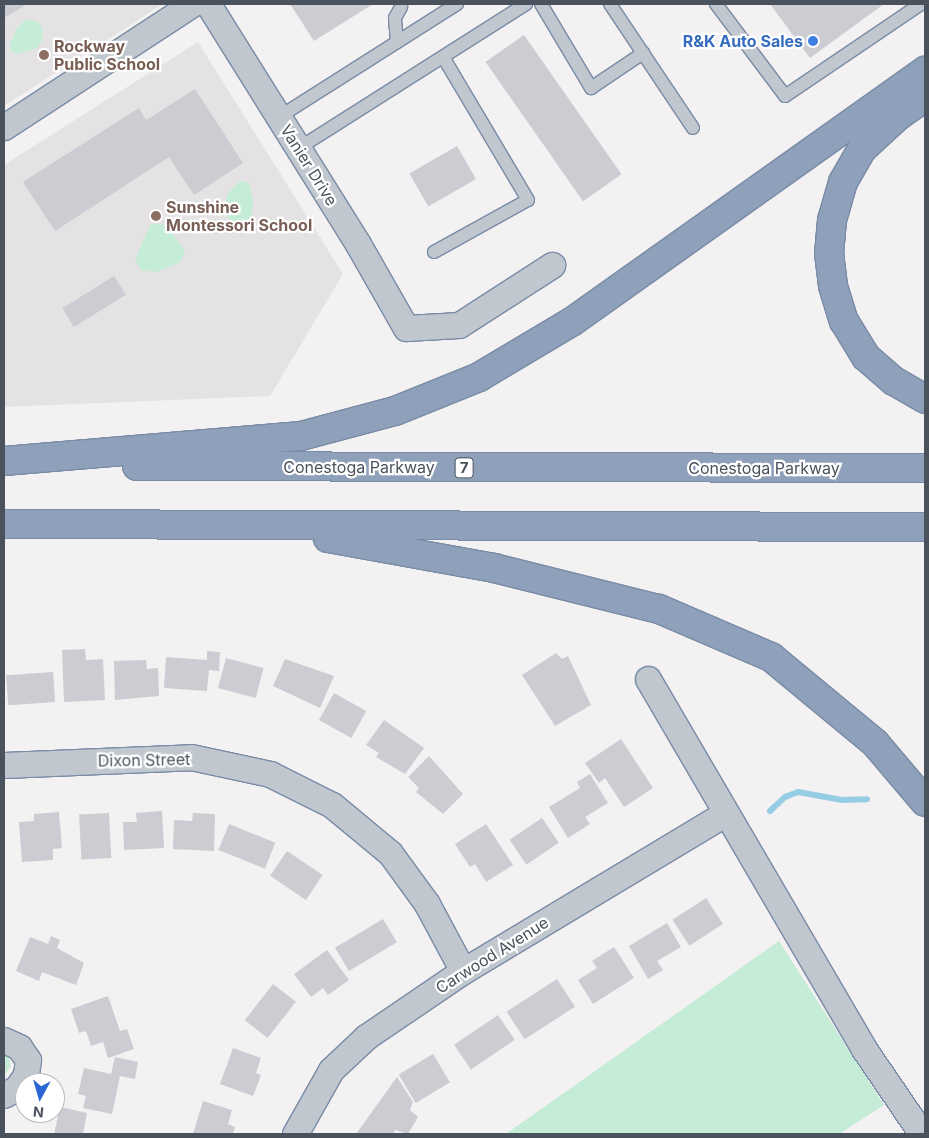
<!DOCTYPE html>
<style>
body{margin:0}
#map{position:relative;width:929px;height:1138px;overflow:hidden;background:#f3f1f1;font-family:Inter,sans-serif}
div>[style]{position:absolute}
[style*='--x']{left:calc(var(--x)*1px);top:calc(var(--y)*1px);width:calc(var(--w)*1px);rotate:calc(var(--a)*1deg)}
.education>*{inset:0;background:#e4e2e2}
.green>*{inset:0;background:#c4ecd7}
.stream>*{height:6px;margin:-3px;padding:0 3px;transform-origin:3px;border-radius:3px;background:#96cde4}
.building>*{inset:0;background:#cbcdd3;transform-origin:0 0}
.roads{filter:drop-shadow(1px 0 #798ba6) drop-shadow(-1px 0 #798ba6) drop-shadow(0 1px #798ba6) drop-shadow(0 -1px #798ba6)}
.lane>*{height:12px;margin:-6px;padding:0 6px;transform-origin:6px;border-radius:6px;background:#c0c7ce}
.street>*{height:25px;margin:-12.5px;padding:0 12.5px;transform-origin:12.5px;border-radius:12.5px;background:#c0c7ce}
.highway>*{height:28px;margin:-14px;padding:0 14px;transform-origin:14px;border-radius:14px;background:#8ea0ba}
.dots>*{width:14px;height:14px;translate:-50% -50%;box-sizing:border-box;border:2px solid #fff;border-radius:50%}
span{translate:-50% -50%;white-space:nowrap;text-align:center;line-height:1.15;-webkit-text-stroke:4.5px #fff;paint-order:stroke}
.shield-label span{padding:1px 4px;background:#fff;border:1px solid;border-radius:4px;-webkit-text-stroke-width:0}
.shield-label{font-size:15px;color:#4a525d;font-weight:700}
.shop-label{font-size:16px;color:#366cbe;font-weight:700}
.right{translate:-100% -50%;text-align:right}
.education-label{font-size:16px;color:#785e54;font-weight:700}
.left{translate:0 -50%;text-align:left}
.street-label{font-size:16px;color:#4a525d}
.frame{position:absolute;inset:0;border:5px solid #4a525d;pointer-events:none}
.north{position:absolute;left:15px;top:1073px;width:50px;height:50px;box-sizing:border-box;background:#fff;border:1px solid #b7babe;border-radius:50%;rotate:186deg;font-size:14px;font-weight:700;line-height:20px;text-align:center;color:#4a525d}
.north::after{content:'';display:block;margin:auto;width:18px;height:22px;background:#2b67d3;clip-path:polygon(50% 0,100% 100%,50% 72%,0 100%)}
</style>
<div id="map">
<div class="education">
<i style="clip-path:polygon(4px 4px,163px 4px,4px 106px)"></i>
<i style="clip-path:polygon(198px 42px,343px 274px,270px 396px,4px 407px,4px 165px)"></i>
</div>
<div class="green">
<i style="clip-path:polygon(27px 19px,37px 21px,43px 29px,42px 40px,37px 48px,17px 54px,11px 51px,10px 44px,17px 28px)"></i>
<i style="clip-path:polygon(240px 181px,249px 183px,253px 198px,252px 216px,245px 231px,235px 229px,224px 209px,228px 193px)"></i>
<i style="clip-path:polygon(151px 224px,166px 225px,185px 251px,181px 262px,157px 272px,141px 270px,135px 259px)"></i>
<i style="clip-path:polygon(779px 941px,884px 1105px,839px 1134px,506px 1134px)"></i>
<i style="clip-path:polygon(4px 1050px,9px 1057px,11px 1066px,4px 1075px)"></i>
</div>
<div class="stream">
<i style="--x:770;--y:811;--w:21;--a:-43"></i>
<i style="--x:785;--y:797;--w:14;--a:-21"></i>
<i style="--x:798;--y:792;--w:45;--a:10.3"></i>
<i style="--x:842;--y:800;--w:25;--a:-2"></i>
</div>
<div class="building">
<i style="clip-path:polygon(4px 4px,27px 4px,4px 18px)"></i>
<i style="clip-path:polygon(290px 4px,373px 4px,314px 41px)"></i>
<i style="clip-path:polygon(770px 4px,884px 4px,810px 58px)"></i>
<i style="left:524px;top:35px;width:170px;height:47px;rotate:55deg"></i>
<i style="clip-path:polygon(195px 89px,243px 163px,194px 195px,169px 157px,55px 231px,23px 182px,139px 108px,146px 120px)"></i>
<i style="left:457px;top:146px;width:38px;height:55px;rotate:60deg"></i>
<i style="left:114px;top:276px;width:22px;height:61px;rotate:58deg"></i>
<i style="clip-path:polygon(85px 649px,86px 660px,103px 659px,105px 700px,64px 702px,62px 650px)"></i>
<i style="clip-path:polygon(207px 651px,220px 652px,219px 671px,209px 670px,207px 691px,164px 688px,166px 657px,207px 660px)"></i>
<i style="clip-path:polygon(556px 653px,562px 659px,568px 656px,591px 705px,555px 726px,522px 675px)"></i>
<i style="left:226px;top:658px;width:39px;height:31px;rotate:15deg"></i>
<i style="clip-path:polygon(285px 659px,334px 676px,320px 708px,273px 686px)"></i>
<i style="clip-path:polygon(146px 660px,147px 669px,158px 668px,159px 696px,115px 700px,114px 661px)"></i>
<i style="left:53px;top:672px;width:30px;height:47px;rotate:86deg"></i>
<i style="left:334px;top:693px;width:37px;height:31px;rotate:29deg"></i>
<i style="clip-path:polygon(384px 720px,424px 748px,405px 774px,376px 757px,379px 753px,366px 745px)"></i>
<i style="clip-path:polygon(621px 739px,653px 788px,624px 807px,605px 778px,599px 783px,585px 763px)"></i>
<i style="clip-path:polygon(429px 756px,463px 794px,443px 814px,416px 792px,419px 788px,408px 777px)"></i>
<i style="clip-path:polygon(590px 774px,608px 803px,585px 817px,590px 824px,568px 838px,549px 807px,580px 788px,577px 782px)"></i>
<i style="clip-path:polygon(162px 811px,164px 848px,124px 850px,123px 822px,137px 822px,136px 813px)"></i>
<i style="clip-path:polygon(59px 812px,62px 848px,53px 849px,53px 860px,22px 862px,19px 822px,34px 821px,34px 814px)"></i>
<i style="left:109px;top:813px;width:45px;height:30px;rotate:87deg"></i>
<i style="clip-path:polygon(193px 813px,215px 814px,214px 851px,173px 849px,174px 820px,192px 821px)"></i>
<i style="left:542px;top:818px;width:30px;height:39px;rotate:56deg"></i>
<i style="left:229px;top:824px;width:50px;height:28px;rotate:22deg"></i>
<i style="clip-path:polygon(486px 824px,513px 865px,486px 882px,475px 864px,470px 867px,455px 844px)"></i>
<i style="left:287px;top:851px;width:43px;height:30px;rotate:34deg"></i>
<i style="left:706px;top:898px;width:31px;height:40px;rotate:57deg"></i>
<i style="left:383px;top:919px;width:27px;height:56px;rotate:59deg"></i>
<i style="clip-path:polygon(667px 923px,681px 947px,657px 961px,663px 970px,648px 979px,629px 946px)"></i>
<i style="clip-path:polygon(51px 936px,60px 940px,57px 948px,84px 963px,76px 985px,42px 972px,39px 981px,16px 971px,30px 937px,48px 944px)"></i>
<i style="clip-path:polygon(614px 947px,634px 978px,593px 1004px,578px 980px,597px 968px,592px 961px)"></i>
<i style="clip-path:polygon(327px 950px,349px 980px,328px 995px,323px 988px,311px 997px,294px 974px)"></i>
<i style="left:557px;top:979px;width:33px;height:60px;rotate:57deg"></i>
<i style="left:273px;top:984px;width:29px;height:46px;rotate:38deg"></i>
<i style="clip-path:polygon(108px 996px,120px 1031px,127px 1029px,134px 1049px,108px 1058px,103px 1042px,91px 1046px,86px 1031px,79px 1033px,71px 1009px)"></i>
<i style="left:498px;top:1015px;width:30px;height:53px;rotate:56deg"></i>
<i style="clip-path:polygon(233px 1048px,261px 1058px,256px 1073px,261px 1075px,253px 1096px,220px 1084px)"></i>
<i style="left:433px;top:1054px;width:33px;height:40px;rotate:59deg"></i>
<i style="clip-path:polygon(115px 1057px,138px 1062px,135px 1079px,120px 1076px,112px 1114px,83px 1108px,86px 1096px,78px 1094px,84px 1068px,111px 1074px)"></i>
<i style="clip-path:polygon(397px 1077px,413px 1102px,410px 1110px,418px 1117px,408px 1134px,395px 1130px,393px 1134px,356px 1134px)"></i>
<i style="clip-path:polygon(203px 1101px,232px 1110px,228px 1124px,235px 1127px,233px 1134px,193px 1134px)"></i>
<i style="clip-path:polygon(60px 1107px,87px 1113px,83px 1134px,54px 1134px)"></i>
</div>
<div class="roads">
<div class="lane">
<i style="--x:541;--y:4;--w:98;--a:59.2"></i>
<i style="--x:591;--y:88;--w:63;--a:-33.9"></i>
<i style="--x:610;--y:4;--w:149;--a:56.2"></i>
<i style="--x:716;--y:4;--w:115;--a:53.1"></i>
<i style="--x:785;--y:96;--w:164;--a:-34.1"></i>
<i style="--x:397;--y:42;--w:24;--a:-95"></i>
<i style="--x:395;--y:18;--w:13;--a:-61"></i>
<i style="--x:279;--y:117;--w:211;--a:-32.4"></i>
<i style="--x:299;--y:148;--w:269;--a:-32.4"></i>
<i style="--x:434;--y:252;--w:107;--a:-29"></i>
<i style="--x:528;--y:200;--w:166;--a:-120.7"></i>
</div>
<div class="street">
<i style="--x:208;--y:4;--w:283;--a:58"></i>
<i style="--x:358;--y:244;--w:97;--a:60.3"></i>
<i style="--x:406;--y:328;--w:53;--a:-3.2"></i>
<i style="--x:459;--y:325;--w:111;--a:-32.8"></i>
<i style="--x:4;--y:127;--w:225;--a:-33.2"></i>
<i style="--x:648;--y:679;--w:428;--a:59.7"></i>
<i style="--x:864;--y:1049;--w:103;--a:55.7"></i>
<i style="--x:4;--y:765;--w:187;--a:-2.4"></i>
<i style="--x:191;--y:757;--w:81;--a:12.1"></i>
<i style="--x:270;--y:774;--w:69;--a:26.6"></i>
<i style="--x:332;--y:805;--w:75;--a:39.6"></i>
<i style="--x:390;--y:853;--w:63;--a:54"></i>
<i style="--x:427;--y:904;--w:76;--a:61.8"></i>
<i style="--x:4;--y:1040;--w:17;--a:25"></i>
<i style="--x:19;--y:1047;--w:16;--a:55"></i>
<i style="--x:28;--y:1060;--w:15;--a:98"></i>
<i style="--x:26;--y:1075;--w:16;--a:125"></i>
<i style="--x:17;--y:1088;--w:15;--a:152"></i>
<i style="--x:295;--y:1134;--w:73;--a:-60.6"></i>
<i style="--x:331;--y:1070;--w:48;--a:-43.3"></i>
<i style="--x:366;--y:1037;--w:117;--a:-34.2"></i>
<i style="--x:463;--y:971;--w:305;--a:-31"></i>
</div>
<div class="highway">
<i style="--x:925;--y:97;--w:33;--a:145"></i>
<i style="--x:898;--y:116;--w:49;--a:137.5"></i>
<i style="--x:862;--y:149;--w:38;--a:120"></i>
<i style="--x:843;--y:182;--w:40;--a:106"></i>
<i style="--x:832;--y:220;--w:33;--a:95"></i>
<i style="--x:829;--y:253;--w:33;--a:83"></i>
<i style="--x:833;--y:286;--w:37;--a:73"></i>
<i style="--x:844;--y:321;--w:42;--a:58.6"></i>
<i style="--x:866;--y:357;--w:37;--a:41"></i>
<i style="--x:894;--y:381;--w:36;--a:30"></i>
<i style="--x:4;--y:461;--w:298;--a:-4.8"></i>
<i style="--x:301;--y:436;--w:97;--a:-14.9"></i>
<i style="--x:395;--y:411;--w:91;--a:-22"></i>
<i style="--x:479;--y:377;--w:109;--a:-30.8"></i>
<i style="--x:573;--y:321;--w:432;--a:-35.4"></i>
<i style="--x:137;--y:466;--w:788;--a:0.15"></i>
<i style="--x:4;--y:524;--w:921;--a:0.19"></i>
<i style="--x:328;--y:538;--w:169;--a:10.2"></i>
<i style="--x:494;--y:568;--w:170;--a:14"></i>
<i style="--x:659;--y:609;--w:122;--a:23.2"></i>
<i style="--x:771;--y:657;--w:135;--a:39.6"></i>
<i style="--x:875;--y:743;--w:77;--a:49.7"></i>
</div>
</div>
<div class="dots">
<i style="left:813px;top:41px;background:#3f7fe0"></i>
<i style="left:44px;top:55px;background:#8d6e63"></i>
<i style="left:156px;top:216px;background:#8d6e63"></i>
</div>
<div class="shield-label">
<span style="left:464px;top:468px">7</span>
</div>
<div class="shop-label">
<span class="right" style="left:803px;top:41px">R&amp;K Auto Sales</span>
</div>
<div class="education-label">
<span class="left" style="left:54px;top:55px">Rockway<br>Public School</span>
<span class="left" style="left:166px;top:216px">Sunshine<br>Montessori School</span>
</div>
<div class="street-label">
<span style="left:309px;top:165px;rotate:58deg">Vanier Drive</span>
<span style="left:359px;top:467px">Conestoga Parkway</span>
<span style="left:764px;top:468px">Conestoga Parkway</span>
<span style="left:144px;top:760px;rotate:-1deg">Dixon Street</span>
<span style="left:492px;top:955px;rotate:-32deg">Carwood Avenue</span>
</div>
<div class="frame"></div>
<div class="north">N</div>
</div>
